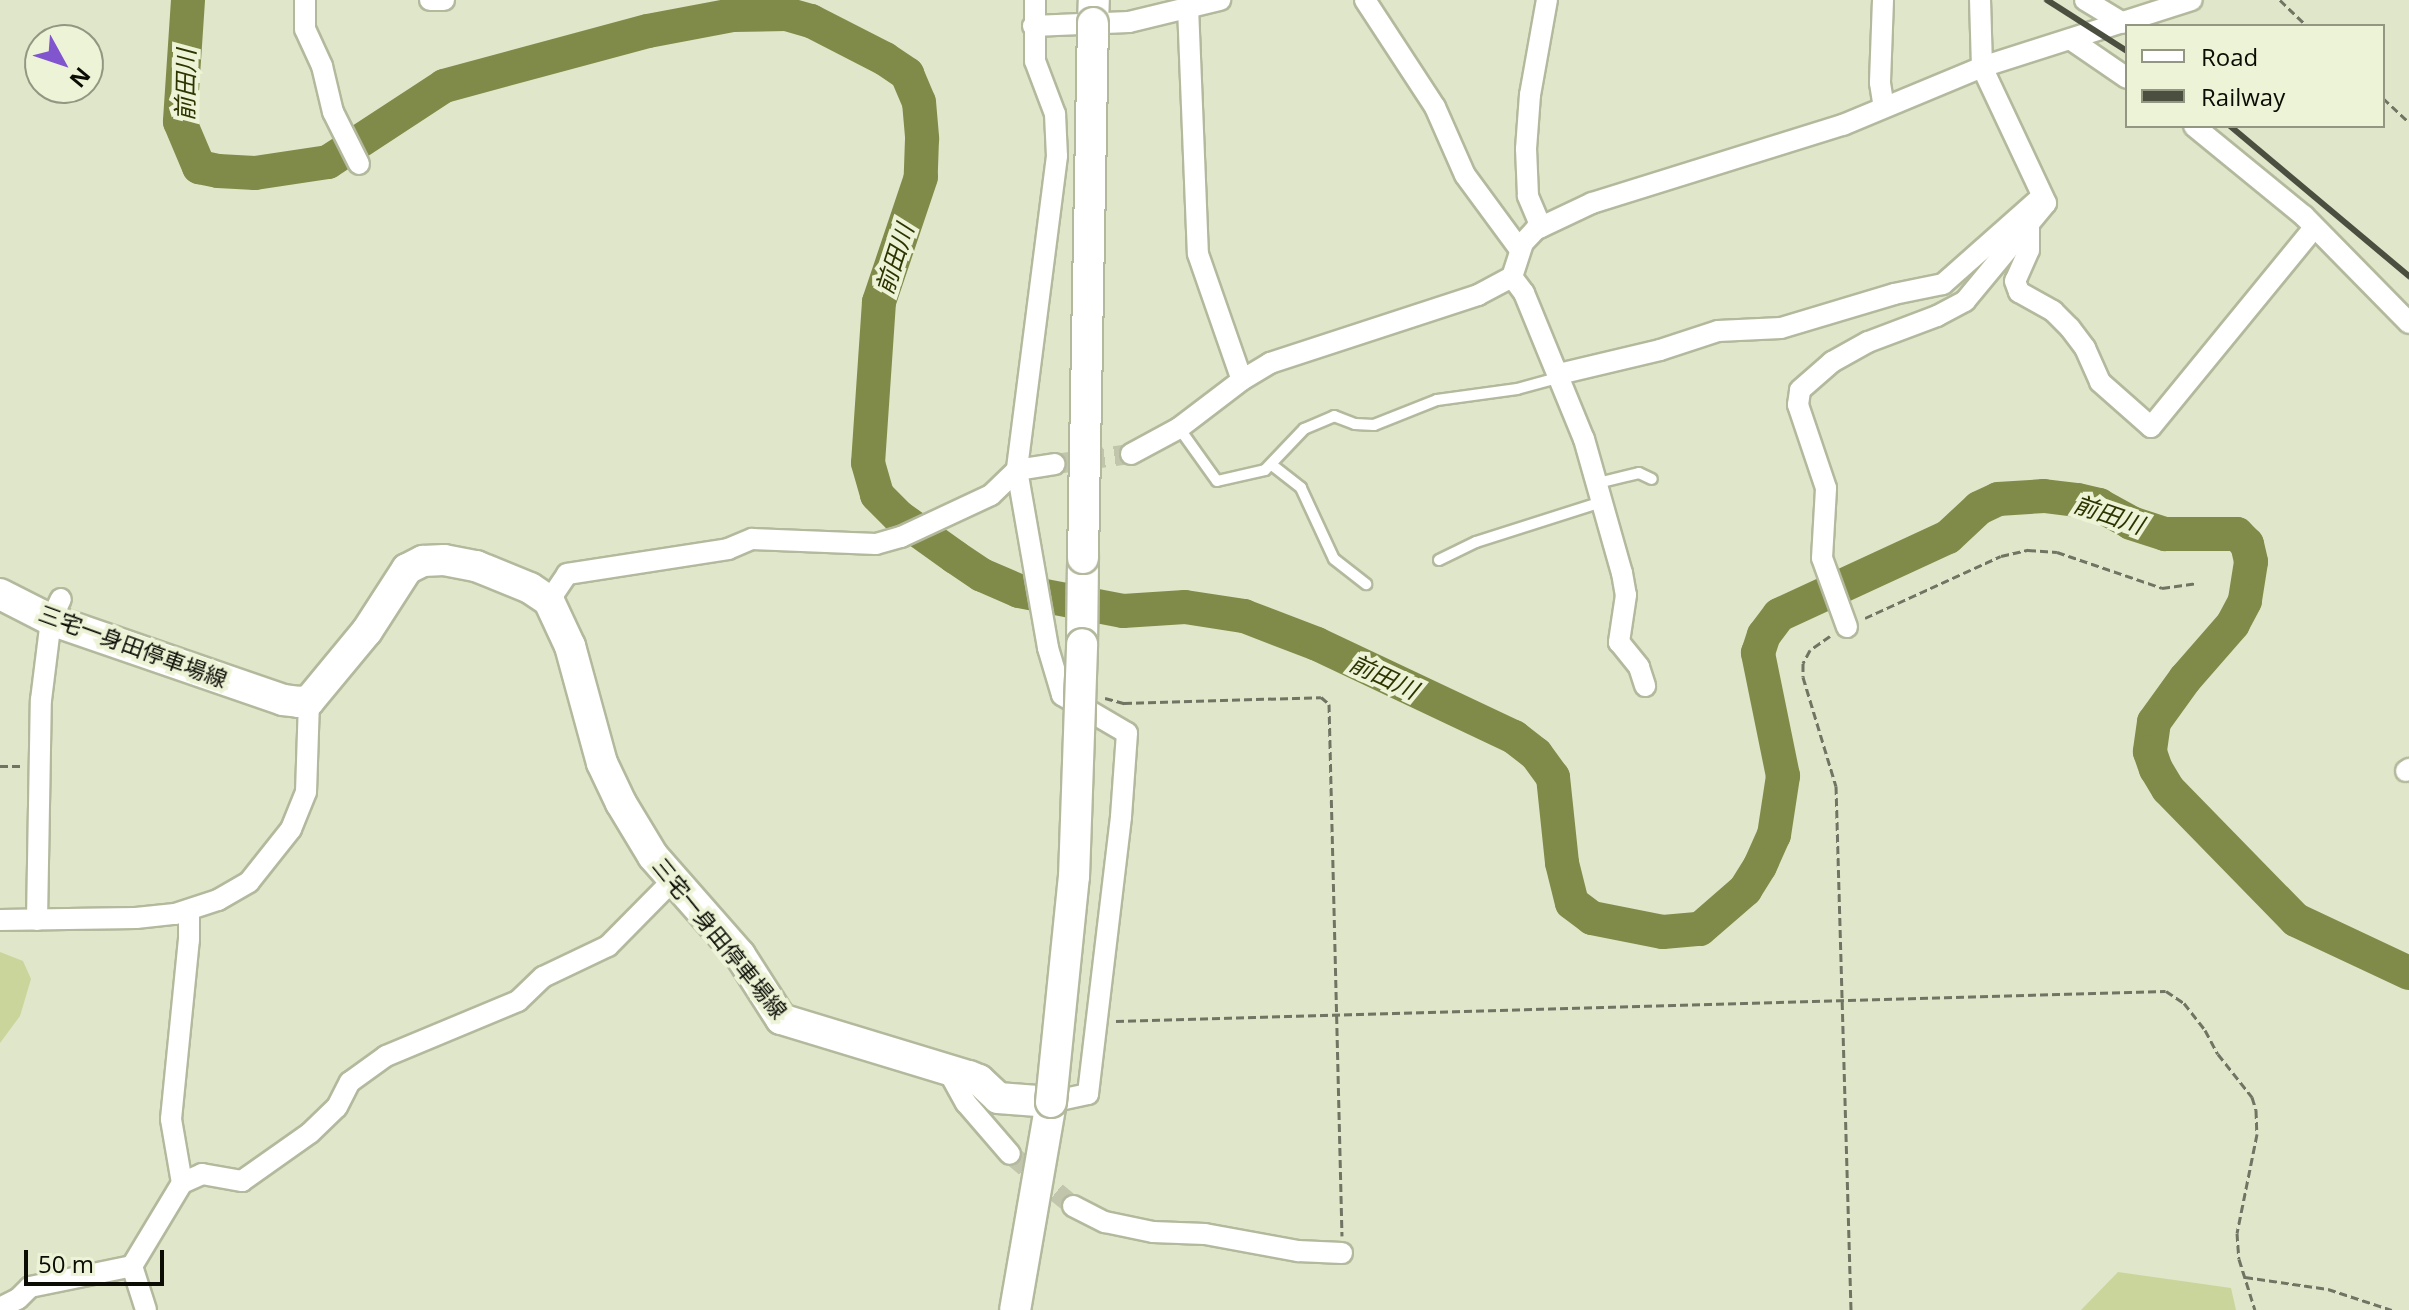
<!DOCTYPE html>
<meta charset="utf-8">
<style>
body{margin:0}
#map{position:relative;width:2409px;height:1310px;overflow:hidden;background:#e0e6c9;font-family:"Open Sans","Noto Sans JP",sans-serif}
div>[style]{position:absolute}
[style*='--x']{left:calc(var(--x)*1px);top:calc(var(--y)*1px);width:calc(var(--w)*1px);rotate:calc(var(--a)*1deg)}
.green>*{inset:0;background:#cad59c}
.river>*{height:34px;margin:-17px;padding:0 17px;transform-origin:17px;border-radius:17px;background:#808b49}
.street-tunnel>*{height:20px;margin-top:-10px;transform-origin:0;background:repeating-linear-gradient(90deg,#c0c5ac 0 20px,transparent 0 30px)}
.path>*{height:3px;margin-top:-1.5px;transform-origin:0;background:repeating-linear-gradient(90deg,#707462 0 8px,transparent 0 12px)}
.roads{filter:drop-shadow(2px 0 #b3b99d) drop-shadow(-2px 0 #b3b99d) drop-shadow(0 2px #b3b99d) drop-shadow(0 -2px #b3b99d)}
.lane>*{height:10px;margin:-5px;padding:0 5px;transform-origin:5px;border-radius:5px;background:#fff}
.street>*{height:20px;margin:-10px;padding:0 10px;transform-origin:10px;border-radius:10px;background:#fff}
.secondary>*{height:30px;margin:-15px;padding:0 15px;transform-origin:15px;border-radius:15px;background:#fff}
.rail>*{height:6px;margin:-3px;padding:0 3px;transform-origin:3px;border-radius:3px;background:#4b4f40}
.bridges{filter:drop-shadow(2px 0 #b3b99d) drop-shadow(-2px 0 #b3b99d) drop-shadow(0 2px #b3b99d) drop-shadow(0 -2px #b3b99d)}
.secondary-bridge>*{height:30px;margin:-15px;padding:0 15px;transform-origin:15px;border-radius:15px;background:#fff}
span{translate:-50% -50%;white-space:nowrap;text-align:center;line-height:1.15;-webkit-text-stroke:8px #edf3d6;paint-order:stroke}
.street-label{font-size:22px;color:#0b0d05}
.water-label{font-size:24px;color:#2d3400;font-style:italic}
.legend{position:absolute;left:2125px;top:24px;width:260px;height:104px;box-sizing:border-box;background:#edf3d6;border:2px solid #939782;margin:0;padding:10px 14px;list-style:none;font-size:24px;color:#0b0d05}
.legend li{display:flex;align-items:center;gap:16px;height:40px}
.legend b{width:40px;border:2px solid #939782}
.north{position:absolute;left:24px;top:24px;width:80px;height:80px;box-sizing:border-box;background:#edf3d6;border:2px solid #939782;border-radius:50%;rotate:130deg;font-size:22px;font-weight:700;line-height:32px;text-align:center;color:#0b0d05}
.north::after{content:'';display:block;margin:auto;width:28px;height:36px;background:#8155ce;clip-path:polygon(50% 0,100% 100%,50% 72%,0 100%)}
.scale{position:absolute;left:24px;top:1250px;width:140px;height:36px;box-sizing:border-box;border:4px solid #0b0d05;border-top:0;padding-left:10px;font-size:24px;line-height:28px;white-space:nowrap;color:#0b0d05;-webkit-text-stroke:6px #edf3d6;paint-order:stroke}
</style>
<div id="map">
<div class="green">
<i style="clip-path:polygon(0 952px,23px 961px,31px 979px,20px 1016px,0 1043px)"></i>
<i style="clip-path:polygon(2118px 1272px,2231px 1288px,2236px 1310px,2081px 1310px)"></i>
</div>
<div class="river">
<i style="--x:188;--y:0;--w:122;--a:93.8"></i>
<i style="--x:180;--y:122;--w:49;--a:67.1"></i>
<i style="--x:199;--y:167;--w:19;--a:12"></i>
<i style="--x:218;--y:171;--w:37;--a:3"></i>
<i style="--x:255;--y:173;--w:74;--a:-8.6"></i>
<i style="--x:328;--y:162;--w:139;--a:-33.2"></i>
<i style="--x:444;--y:86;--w:211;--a:-15.1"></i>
<i style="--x:648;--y:31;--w:86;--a:-10.7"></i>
<i style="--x:733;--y:15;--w:53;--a:-1.1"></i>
<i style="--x:786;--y:14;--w:26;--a:16"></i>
<i style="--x:811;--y:21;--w:83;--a:27.2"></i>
<i style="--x:885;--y:59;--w:27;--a:34"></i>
<i style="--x:907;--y:74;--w:30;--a:67"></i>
<i style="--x:919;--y:102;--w:37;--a:85"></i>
<i style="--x:922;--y:139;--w:38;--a:92"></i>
<i style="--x:921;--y:177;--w:132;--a:108.6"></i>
<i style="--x:879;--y:302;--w:161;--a:93.9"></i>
<i style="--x:868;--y:463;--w:33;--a:74"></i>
<i style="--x:877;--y:495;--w:31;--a:45"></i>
<i style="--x:899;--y:517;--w:69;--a:35.5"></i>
<i style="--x:955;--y:557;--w:32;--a:34"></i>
<i style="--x:982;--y:575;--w:40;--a:23.4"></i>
<i style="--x:1019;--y:591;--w:106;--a:10.9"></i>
<i style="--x:1123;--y:611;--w:62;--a:-3.7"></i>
<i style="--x:1185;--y:607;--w:60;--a:8.7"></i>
<i style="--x:1244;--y:616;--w:78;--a:21"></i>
<i style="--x:1317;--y:644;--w:218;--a:25.3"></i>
<i style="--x:1514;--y:737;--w:28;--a:38"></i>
<i style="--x:1536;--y:754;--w:29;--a:54"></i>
<i style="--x:1553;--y:777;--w:86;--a:84"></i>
<i style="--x:1562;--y:863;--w:41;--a:76"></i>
<i style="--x:1572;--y:903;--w:25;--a:37"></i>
<i style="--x:1592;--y:918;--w:72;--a:11.2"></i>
<i style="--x:1663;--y:932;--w:37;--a:-5"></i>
<i style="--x:1700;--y:929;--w:60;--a:-40.9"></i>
<i style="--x:1745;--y:890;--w:28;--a:-58"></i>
<i style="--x:1760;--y:866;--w:34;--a:-66"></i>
<i style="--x:1774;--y:835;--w:60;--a:-81.3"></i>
<i style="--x:1783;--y:776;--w:126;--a:-101.5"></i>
<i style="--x:1758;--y:653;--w:19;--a:-72"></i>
<i style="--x:1764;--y:635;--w:25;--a:-53"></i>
<i style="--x:1779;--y:615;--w:186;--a:-24.8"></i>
<i style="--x:1948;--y:537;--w:42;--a:-43.1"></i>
<i style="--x:1979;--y:508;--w:21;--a:-25"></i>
<i style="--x:1998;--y:499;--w:46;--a:-3.7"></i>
<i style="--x:2044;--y:496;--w:34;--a:7"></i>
<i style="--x:2078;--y:500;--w:22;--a:13"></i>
<i style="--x:2099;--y:505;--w:37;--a:29"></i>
<i style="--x:2131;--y:523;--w:36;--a:18"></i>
<i style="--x:2165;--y:534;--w:72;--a:0"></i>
<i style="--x:2237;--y:534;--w:14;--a:45"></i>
<i style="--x:2247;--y:544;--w:18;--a:77"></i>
<i style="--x:2251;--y:562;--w:39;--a:99"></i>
<i style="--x:2245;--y:601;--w:26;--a:118"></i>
<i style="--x:2233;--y:624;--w:73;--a:131.1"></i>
<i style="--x:2185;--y:679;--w:53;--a:125.8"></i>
<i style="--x:2154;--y:722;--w:30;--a:98"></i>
<i style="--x:2150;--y:752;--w:18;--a:71"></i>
<i style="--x:2156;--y:769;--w:23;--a:59"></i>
<i style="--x:2168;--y:789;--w:183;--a:45.7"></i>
<i style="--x:2296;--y:920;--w:125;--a:25.1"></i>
</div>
<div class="street-tunnel">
<i style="--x:1055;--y:464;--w:77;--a:-7.5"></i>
<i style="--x:1010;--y:1154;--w:82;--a:39.5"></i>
</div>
<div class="path">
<i style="--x:2280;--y:0;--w:37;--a:44"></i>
<i style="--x:2383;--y:98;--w:35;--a:43"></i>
<i style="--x:1865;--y:618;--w:149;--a:-24.5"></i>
<i style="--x:2001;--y:556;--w:28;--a:-13"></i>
<i style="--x:2028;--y:550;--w:29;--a:4"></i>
<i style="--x:2057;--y:552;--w:111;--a:18.9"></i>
<i style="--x:2162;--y:588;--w:36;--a:-8"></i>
<i style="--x:1830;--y:636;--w:24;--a:145"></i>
<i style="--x:1810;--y:650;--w:15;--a:118"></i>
<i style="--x:1803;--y:663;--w:14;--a:90"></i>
<i style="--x:1803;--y:677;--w:114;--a:73.2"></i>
<i style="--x:1836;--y:786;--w:524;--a:88.36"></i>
<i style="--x:1105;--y:698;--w:20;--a:15"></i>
<i style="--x:1124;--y:703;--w:197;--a:-1.7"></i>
<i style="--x:1321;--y:697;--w:11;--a:41"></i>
<i style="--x:1329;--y:704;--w:532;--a:88.6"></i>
<i style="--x:0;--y:766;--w:20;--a:0"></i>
<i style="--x:1116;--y:1021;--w:1050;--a:-1.64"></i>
<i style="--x:2166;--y:991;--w:22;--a:34"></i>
<i style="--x:2184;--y:1003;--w:34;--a:52"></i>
<i style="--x:2205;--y:1030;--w:27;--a:62"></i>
<i style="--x:2218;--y:1054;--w:55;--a:51.7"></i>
<i style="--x:2252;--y:1097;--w:14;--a:73"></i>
<i style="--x:2256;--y:1110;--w:24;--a:88"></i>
<i style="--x:2257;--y:1134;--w:101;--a:101.4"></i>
<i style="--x:2237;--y:1233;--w:26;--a:86"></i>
<i style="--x:2239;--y:1259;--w:53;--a:72.6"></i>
<i style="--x:2245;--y:1277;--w:84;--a:8.2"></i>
<i style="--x:2328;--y:1289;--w:67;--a:18.2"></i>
</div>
<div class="roads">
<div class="lane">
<i style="--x:1179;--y:428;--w:65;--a:54.4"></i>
<i style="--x:1217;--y:481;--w:49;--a:-12.9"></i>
<i style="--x:1265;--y:470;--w:57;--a:-46.4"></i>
<i style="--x:1304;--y:429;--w:33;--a:-23"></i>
<i style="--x:1334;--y:416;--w:22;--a:21"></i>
<i style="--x:1355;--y:424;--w:19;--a:3"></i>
<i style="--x:1374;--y:425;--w:68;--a:-21.6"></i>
<i style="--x:1437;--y:400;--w:81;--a:-7.8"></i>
<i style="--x:1517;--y:389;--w:46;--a:-15.3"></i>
<i style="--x:1272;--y:465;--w:37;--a:38"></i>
<i style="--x:1301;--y:488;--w:78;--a:65.1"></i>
<i style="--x:1334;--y:559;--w:41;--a:38"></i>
<i style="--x:1598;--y:483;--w:42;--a:-13.7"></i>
<i style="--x:1639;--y:473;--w:14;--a:25"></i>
<i style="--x:1439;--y:560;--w:41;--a:-25.9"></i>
<i style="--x:1476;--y:542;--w:131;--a:-17.7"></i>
</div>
<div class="street">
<i style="--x:305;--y:0;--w:29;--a:90"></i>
<i style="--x:305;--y:29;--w:41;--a:65.3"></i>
<i style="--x:322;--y:66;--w:47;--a:76.6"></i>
<i style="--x:333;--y:112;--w:58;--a:63.4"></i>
<i style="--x:430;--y:0;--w:14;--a:0"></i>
<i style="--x:1035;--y:0;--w:61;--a:90"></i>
<i style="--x:1035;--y:61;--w:57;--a:69.3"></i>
<i style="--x:1055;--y:114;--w:42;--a:87.3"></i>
<i style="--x:1057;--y:156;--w:317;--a:97.3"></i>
<i style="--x:1017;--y:470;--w:181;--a:80.1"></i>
<i style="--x:1048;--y:648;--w:49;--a:73.4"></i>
<i style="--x:1062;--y:695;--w:75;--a:30.3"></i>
<i style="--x:1127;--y:733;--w:84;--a:94.1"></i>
<i style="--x:1121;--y:817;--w:279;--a:96.8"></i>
<i style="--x:1088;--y:1094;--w:38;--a:168"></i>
<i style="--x:1365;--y:0;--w:128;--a:56.8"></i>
<i style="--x:1435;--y:107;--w:74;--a:66.2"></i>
<i style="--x:1465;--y:175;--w:93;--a:53.7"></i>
<i style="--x:1883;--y:0;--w:83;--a:92.1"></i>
<i style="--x:1880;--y:83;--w:24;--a:81"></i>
<i style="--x:2085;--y:0;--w:44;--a:31.2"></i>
<i style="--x:1188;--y:7;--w:247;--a:87.7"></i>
<i style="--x:1198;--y:254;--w:133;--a:70.8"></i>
<i style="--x:1033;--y:26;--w:96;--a:-2.4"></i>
<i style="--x:1129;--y:22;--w:94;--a:-13.6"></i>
<i style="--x:2073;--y:41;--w:65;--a:34.4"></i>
<i style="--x:2194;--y:126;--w:142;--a:39.3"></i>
<i style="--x:2304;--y:216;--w:150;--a:45.5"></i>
<i style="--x:2029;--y:224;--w:26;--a:90"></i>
<i style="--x:2029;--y:250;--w:34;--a:114"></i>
<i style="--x:2015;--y:281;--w:12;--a:70"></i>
<i style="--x:2019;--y:292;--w:39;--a:29"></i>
<i style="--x:2053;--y:311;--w:24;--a:45"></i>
<i style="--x:2070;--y:328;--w:25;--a:53"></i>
<i style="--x:2085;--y:348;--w:37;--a:66"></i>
<i style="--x:2100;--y:382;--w:68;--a:41.4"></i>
<i style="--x:2151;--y:427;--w:257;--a:-50.7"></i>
<i style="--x:1541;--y:227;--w:34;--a:-113"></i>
<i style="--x:1528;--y:196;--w:47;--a:-92.4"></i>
<i style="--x:1526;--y:149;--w:54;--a:-85.8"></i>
<i style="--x:1530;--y:95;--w:97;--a:-79.9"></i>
<i style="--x:1512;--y:277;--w:20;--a:53"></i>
<i style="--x:1524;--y:293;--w:158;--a:67.7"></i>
<i style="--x:1584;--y:439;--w:139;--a:74.2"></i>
<i style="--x:1622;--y:573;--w:22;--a:80"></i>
<i style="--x:1626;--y:595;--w:48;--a:98.5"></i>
<i style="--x:1619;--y:642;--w:32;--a:51"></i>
<i style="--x:1639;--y:667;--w:20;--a:72"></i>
<i style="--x:1559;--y:374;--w:104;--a:-13.4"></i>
<i style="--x:1660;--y:350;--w:61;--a:-18.1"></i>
<i style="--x:1718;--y:331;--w:63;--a:-2.7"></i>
<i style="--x:1781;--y:328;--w:118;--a:-16.7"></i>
<i style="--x:1894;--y:294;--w:50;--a:-11.5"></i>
<i style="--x:1943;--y:284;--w:127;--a:-41.5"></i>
<i style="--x:1131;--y:454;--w:55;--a:-28.4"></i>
<i style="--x:1179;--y:428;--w:79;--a:-37.3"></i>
<i style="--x:1242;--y:380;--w:33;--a:-31"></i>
<i style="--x:1270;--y:363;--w:219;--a:-18.1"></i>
<i style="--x:1478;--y:295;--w:38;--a:-28"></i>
<i style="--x:1512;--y:277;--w:36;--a:-72"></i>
<i style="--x:1523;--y:243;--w:18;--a:-47"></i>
<i style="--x:1535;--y:230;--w:63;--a:-25.3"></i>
<i style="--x:1592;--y:203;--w:263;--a:-17.3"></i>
<i style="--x:1843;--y:125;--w:151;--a:-22.6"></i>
<i style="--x:1982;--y:67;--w:220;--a:-17.7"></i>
<i style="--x:549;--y:601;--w:32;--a:-56"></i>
<i style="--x:567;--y:574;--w:163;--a:-8.8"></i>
<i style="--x:728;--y:549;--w:26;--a:-23"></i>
<i style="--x:752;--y:539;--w:124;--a:2.3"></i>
<i style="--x:876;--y:544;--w:26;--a:-16"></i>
<i style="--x:901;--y:537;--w:99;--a:-25"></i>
<i style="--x:991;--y:495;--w:36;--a:-44"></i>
<i style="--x:1017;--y:470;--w:38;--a:-9"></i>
<i style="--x:1847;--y:627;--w:73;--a:-109.9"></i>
<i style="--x:1822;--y:558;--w:70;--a:-86.7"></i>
<i style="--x:1826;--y:488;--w:88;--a:-108.6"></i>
<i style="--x:1798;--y:405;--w:15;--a:-82"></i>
<i style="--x:1800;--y:390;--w:43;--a:-41.2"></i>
<i style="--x:1832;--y:362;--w:41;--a:-29.1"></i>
<i style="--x:1868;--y:342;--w:74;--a:-20.6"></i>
<i style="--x:1937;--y:316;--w:32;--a:-28"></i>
<i style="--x:1965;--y:301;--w:127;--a:-50.4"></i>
<i style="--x:2046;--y:203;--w:150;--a:-115.2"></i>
<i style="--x:1982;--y:67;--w:67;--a:-91.7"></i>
<i style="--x:2406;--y:771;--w:4;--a:-34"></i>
<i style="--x:0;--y:920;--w:136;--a:-0.8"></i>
<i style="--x:136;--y:918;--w:39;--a:-6"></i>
<i style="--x:175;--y:914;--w:45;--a:-18"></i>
<i style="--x:218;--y:900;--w:36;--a:-30"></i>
<i style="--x:249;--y:882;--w:68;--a:-51.6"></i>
<i style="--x:291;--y:829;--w:40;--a:-68"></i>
<i style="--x:306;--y:792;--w:91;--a:-88.1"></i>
<i style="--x:37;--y:920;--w:220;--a:-89"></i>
<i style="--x:41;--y:700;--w:81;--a:-82.9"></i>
<i style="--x:51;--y:620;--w:23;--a:-65"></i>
<i style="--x:947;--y:1069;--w:39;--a:61"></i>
<i style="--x:966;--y:1103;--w:67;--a:49.2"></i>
<i style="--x:182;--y:1183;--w:22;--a:-24"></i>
<i style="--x:202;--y:1174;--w:41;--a:9.9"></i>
<i style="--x:242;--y:1181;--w:83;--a:-35.2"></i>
<i style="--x:310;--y:1133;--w:37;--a:-44"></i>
<i style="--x:337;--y:1107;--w:28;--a:-63"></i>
<i style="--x:350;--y:1082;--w:44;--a:-35.8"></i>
<i style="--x:386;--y:1056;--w:143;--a:-22.6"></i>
<i style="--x:518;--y:1001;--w:35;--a:-44"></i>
<i style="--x:543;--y:977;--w:72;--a:-25.5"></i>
<i style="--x:608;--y:946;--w:94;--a:-45.4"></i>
<i style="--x:1073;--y:1206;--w:36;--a:27"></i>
<i style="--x:1105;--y:1222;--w:49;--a:11.8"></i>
<i style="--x:1153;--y:1232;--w:52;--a:2.2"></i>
<i style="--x:1205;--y:1234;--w:95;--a:10.4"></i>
<i style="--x:1298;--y:1251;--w:44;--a:2.6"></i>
<i style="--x:132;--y:1266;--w:46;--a:72.3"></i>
<i style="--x:0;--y:1308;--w:20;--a:-27"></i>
<i style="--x:18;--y:1299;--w:17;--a:-45"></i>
<i style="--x:30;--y:1287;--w:104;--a:-11.6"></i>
<i style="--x:132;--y:1266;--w:97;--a:-58.9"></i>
<i style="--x:182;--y:1183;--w:65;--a:-99.8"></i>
<i style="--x:171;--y:1119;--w:180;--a:-84.3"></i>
<i style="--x:189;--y:940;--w:29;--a:-90"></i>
</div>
<div class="secondary">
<i style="--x:1093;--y:23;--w:23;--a:-88"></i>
<i style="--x:0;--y:594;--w:57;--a:27"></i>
<i style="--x:51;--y:620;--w:245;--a:19"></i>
<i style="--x:283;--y:700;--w:16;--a:7"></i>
<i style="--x:299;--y:702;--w:10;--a:-6"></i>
<i style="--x:309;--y:701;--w:91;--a:-50.4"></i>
<i style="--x:367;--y:631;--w:74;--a:-57.2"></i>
<i style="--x:407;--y:569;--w:18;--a:-27"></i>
<i style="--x:423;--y:561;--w:21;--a:-3"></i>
<i style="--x:444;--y:560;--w:33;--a:11"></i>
<i style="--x:476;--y:566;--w:58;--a:22.2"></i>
<i style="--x:530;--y:588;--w:23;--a:34"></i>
<i style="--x:549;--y:601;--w:50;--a:65"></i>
<i style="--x:570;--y:646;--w:121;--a:74.7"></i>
<i style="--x:602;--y:763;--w:44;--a:64.6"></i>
<i style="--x:621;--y:803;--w:62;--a:58.9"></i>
<i style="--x:653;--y:856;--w:132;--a:48.7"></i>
<i style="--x:740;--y:955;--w:76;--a:57.4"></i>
<i style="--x:781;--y:1019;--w:196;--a:16.9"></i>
<i style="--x:969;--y:1076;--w:11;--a:22"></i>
<i style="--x:979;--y:1080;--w:26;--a:43"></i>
<i style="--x:998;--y:1098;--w:53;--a:4.3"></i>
<i style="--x:1051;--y:1102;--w:211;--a:99.8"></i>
<i style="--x:1082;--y:644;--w:86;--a:-89.3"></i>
</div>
</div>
<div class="rail">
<i style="--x:2047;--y:0;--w:95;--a:32.5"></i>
<i style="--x:2230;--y:126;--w:234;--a:40"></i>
</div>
<div class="bridges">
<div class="secondary-bridge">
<i style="--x:1083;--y:558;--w:535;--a:-88.93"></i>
<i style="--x:1051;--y:1102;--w:226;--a:-84.2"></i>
<i style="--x:1074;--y:877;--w:233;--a:-88"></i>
</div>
</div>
<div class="street-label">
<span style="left:133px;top:646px;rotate:20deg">三宅一身田停車場線</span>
<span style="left:720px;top:938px;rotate:51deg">三宅一身田停車場線</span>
</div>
<div class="water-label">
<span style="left:185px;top:85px;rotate:-89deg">前田川</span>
<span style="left:894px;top:259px;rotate:-72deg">前田川</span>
<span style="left:2109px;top:514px;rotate:19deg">前田川</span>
<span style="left:1384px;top:676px;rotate:25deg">前田川</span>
</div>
<ul class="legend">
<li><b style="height:10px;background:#fff"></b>Road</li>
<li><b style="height:10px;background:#4b4f40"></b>Railway</li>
</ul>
<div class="north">N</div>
<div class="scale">50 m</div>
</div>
